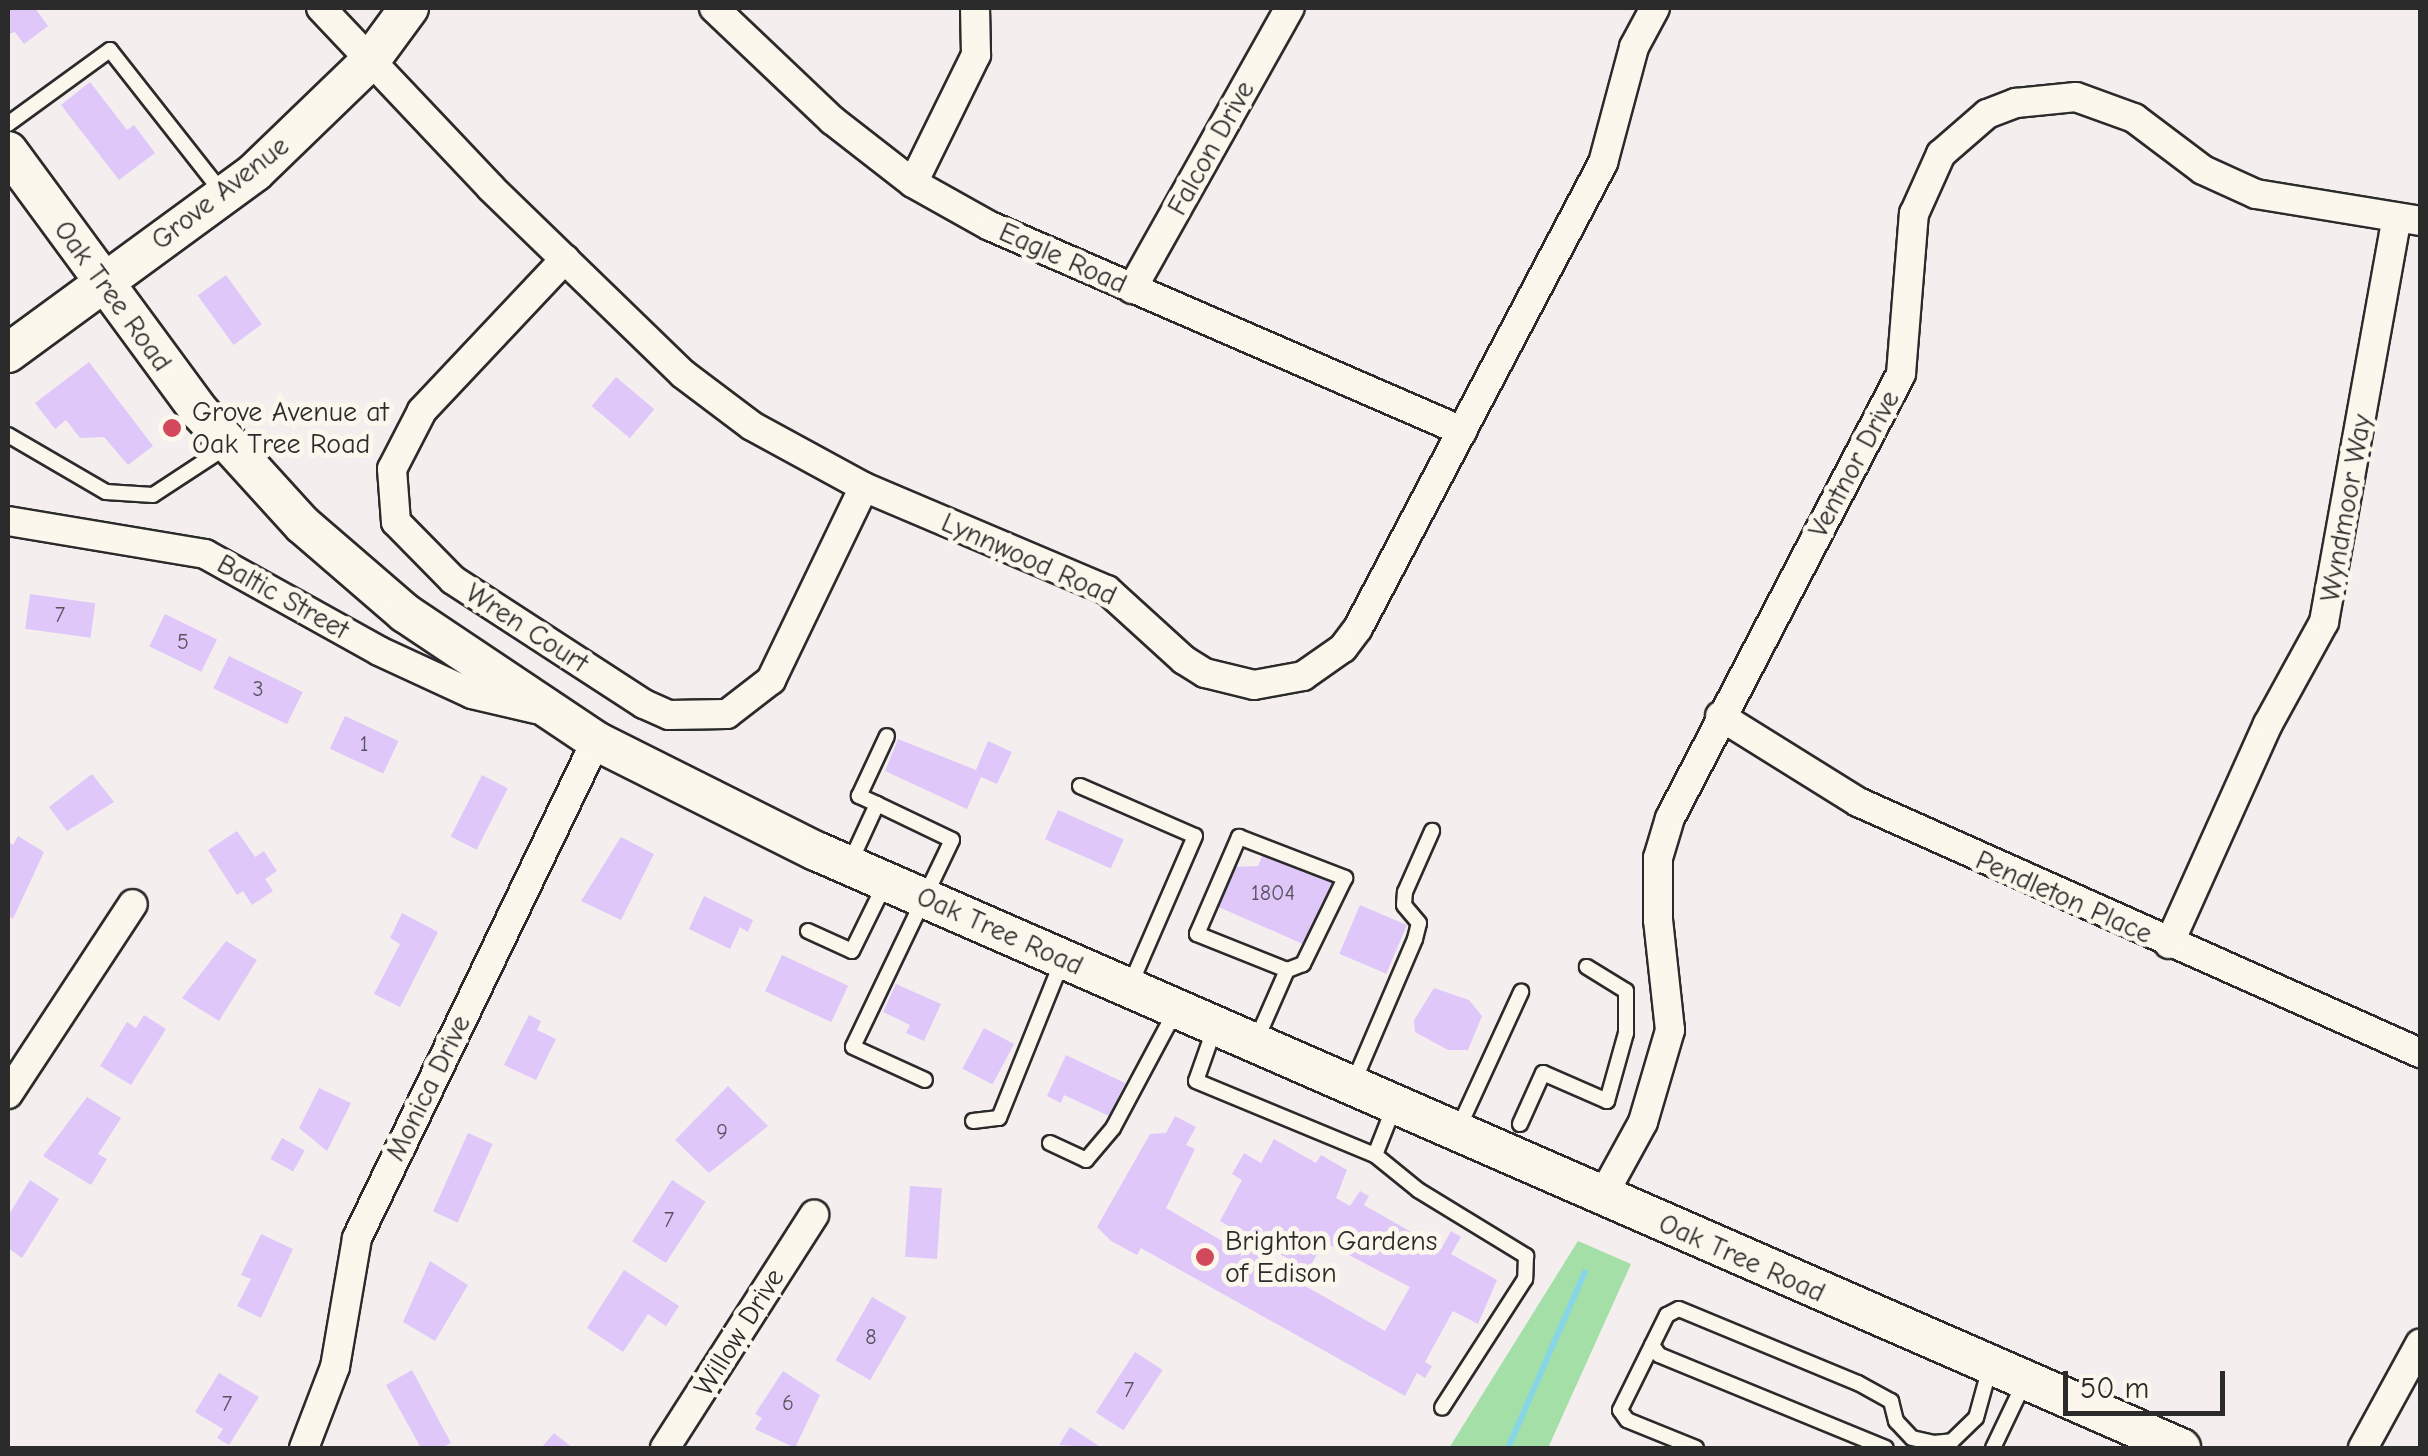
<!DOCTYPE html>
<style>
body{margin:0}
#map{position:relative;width:2428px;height:1456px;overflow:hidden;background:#f5eeef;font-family:"Comic Neue",sans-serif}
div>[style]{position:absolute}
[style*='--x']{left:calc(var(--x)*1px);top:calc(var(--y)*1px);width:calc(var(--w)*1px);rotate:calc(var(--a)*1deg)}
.green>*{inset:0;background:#a3dfa6}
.stream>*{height:6px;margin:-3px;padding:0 3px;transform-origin:3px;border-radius:3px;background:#87d5e5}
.building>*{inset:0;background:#dfc8f9;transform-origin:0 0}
.roads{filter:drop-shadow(2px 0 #2b2b2b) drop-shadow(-2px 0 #2b2b2b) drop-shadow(0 2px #2b2b2b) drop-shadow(0 -2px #2b2b2b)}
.lane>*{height:14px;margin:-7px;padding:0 7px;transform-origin:7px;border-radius:7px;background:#fbf7ec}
.street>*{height:28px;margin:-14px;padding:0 14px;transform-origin:14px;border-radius:14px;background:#fbf7ec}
.secondary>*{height:38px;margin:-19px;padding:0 19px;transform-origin:19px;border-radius:19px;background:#fbf7ec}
.dots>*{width:28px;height:28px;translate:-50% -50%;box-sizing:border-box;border:5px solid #fbf7ec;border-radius:50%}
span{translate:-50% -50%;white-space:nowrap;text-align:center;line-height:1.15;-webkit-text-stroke:10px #fbf7ec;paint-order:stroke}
.number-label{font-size:22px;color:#58525e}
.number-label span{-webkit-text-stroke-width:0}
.street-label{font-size:28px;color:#2b2b2b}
.poi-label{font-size:28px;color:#2b2b2b}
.left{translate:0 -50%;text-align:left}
.frame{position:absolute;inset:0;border:10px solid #2b2b2b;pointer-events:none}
.scale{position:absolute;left:2063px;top:1371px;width:162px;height:45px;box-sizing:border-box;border:5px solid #2b2b2b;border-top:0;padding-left:12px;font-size:30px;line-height:35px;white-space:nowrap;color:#2b2b2b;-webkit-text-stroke:8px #fbf7ec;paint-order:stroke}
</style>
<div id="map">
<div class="green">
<i style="clip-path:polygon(1578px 1241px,1631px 1264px,1548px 1448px,1449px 1448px)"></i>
</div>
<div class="stream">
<i style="--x:1508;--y:1448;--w:192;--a:-66.4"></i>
</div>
<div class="building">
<i style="clip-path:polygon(8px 8px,35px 8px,48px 26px,24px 44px,15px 32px,8px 34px)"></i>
<i style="clip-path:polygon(90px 82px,127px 130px,134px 125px,155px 153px,119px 180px,61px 105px)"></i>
<i style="left:226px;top:275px;width:61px;height:35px;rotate:54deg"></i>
<i style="clip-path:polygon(89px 362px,153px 446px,128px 465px,104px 437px,80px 438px,66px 420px,55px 429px,35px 403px)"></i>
<i style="left:616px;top:377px;width:50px;height:38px;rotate:40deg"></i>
<i style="left:30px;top:594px;width:66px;height:35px;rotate:8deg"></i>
<i style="left:165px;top:614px;width:58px;height:36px;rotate:26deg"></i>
<i style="left:229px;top:656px;width:82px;height:36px;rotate:26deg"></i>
<i style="left:345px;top:716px;width:59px;height:36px;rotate:25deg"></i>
<i style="clip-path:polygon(898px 739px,976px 770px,988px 741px,1012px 752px,997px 784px,981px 777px,967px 809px,885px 771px)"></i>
<i style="clip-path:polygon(92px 774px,114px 802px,67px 831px,49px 807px)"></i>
<i style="left:482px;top:775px;width:29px;height:69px;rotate:27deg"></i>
<i style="left:1058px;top:810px;width:72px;height:32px;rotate:24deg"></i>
<i style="clip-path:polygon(237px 831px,255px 857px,264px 851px,277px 871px,265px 879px,273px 891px,252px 905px,243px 891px,237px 895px,208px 850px)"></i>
<i style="clip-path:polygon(18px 836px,44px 852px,13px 919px,8px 915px,8px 841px,13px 845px)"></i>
<i style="clip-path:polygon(621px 837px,654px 854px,621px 920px,581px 901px)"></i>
<i style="clip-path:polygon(1264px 852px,1332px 882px,1305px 945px,1214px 905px,1231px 867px,1258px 866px)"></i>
<i style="clip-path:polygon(704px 896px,753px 920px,748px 932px,740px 927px,730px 949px,689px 929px)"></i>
<i style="left:1360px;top:905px;width:51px;height:53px;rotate:23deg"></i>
<i style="clip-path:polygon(402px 913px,438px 932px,400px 1007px,374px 994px,400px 944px,390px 938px)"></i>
<i style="clip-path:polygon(226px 941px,257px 960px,219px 1021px,182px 998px)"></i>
<i style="left:782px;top:955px;width:73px;height:40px;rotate:25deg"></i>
<i style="clip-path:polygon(896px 984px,941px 1004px,924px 1041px,906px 1033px,910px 1025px,883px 1012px)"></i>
<i style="clip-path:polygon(1434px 988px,1469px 1000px,1482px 1016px,1468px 1050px,1448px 1050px,1415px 1032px,1414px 1020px)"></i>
<i style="clip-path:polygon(144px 1015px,166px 1029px,131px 1085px,100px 1066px,127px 1022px,136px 1028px)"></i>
<i style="clip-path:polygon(529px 1015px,541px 1021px,537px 1030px,556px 1039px,536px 1080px,504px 1065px)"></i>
<i style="left:984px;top:1028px;width:34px;height:46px;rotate:28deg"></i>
<i style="clip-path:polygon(1066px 1055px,1125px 1083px,1109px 1116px,1064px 1095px,1061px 1103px,1047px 1096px)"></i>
<i style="clip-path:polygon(728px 1086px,768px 1126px,709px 1173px,675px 1140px)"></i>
<i style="clip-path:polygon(319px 1088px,351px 1103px,327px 1151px,299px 1128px)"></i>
<i style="clip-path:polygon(87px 1097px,121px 1118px,98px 1154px,107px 1159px,91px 1185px,43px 1156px)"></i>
<i style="clip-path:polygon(evenodd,1175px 1116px,1196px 1127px,1186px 1145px,1195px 1149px,1166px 1208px,1241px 1252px,1244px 1246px,1234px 1240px,1239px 1232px,1220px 1221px,1242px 1180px,1232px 1174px,1244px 1153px,1261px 1163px,1274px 1139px,1316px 1163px,1321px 1155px,1347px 1170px,1336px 1198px,1350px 1206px,1360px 1191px,1369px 1196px,1364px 1205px,1441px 1249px,1451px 1231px,1461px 1237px,1451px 1254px,1497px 1280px,1478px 1324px,1453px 1311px,1425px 1362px,1432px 1366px,1425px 1378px,1417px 1373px,1405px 1396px,1141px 1248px,1137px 1255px,1111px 1241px,1097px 1227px,1150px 1134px,1166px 1133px,1175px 1116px,1324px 1242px,1410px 1287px,1385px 1331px,1259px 1260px,1273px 1250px,1308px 1270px,1324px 1242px)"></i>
<i style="left:468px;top:1133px;width:27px;height:86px;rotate:24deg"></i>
<i style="left:282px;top:1138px;width:26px;height:24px;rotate:29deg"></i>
<i style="clip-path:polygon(30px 1180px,59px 1199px,22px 1258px,8px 1248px,8px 1216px)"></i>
<i style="left:672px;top:1180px;width:40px;height:73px;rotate:33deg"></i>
<i style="left:910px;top:1186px;width:32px;height:71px;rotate:4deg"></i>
<i style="clip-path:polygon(261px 1234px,293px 1249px,261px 1318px,237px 1306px,251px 1279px,241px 1275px)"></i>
<i style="clip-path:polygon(430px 1261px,468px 1285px,435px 1341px,403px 1322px)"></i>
<i style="clip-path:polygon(624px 1270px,679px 1306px,666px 1326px,648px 1314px,623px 1352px,587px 1328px)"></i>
<i style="left:872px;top:1297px;width:40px;height:73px;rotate:30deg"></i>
<i style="left:1135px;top:1352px;width:33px;height:72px;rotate:33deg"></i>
<i style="clip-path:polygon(412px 1370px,451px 1443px,441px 1448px,421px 1448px,386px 1385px)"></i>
<i style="clip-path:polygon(783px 1371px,820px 1395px,795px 1448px,755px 1429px,762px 1418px,755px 1414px)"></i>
<i style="clip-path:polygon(219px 1373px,259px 1397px,229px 1445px,217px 1438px,223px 1429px,195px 1412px)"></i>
<i style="clip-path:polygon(1070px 1427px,1102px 1448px,1059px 1445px)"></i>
<i style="clip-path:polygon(554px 1433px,573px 1448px,541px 1448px)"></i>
</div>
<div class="roads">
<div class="lane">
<i style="--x:8;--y:124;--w:126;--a:-36"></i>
<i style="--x:110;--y:50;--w:184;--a:51.8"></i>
<i style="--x:8;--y:435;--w:113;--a:30.2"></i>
<i style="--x:106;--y:492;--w:47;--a:3.7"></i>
<i style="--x:153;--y:495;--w:90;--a:-33.2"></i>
<i style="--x:1080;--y:786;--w:125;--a:23.5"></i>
<i style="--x:1195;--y:836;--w:166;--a:113.5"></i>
<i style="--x:877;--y:804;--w:20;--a:-156"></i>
<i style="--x:859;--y:796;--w:66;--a:-65"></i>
<i style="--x:849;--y:865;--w:67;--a:-65.3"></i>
<i style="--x:877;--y:804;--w:83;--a:25.6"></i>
<i style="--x:952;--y:840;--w:229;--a:115.6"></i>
<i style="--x:853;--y:1047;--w:79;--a:24.6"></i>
<i style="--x:808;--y:931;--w:48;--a:24.4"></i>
<i style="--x:852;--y:951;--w:77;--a:-63.8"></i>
<i style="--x:1215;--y:1027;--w:57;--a:109.4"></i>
<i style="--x:1196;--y:1081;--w:194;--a:22.5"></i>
<i style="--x:1375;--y:1155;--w:52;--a:-68.4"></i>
<i style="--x:1255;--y:1043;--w:80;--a:-66.3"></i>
<i style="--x:1287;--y:970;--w:97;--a:-158.2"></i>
<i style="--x:1197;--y:934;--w:106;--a:-66.6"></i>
<i style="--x:1239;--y:837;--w:114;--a:21.1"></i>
<i style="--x:1345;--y:878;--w:96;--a:116"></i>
<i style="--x:1303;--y:964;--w:17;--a:159"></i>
<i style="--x:1352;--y:1086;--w:160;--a:-66.8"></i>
<i style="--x:1415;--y:939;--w:16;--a:-76"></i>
<i style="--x:1419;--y:923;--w:23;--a:-130"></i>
<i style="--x:1404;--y:905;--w:13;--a:-86"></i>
<i style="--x:1405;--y:892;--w:67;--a:-66.1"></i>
<i style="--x:973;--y:1121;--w:26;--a:-7"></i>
<i style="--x:999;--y:1118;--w:171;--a:-68.1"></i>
<i style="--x:1520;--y:1124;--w:56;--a:-65.7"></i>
<i style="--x:1543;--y:1073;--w:70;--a:23.6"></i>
<i style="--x:1607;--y:1101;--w:71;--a:-74.4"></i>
<i style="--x:1626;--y:1033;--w:42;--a:-90"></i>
<i style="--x:1626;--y:991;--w:46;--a:-148.4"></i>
<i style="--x:1459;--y:1127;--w:149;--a:-65.3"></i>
<i style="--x:1050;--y:1143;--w:40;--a:25"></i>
<i style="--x:1086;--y:1160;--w:42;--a:-49.8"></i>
<i style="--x:1113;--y:1128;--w:134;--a:-61.9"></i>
<i style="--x:1375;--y:1155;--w:55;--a:39.1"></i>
<i style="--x:1418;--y:1190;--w:127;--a:31.4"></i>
<i style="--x:1526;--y:1256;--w:23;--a:92"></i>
<i style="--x:1525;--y:1279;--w:153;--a:122.8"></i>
<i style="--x:1652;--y:1345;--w:12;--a:55"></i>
<i style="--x:1659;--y:1355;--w:245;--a:22.3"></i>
<i style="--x:1696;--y:1448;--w:74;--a:-157.9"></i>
<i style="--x:1627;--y:1420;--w:12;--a:-125"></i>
<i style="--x:1620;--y:1410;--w:106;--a:-63.7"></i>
<i style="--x:1667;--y:1315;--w:13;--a:-27"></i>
<i style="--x:1679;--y:1309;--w:194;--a:22.5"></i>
<i style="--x:1858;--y:1383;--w:38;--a:29"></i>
<i style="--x:1891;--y:1401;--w:21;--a:76"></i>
<i style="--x:1896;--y:1421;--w:23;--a:47"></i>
<i style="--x:1912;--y:1438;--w:23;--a:13"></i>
<i style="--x:1934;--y:1443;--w:18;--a:-6"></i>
<i style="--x:1952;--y:1441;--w:33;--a:-44"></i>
<i style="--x:1976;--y:1418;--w:53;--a:-74.6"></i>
<i style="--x:1993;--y:1448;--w:74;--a:-64.5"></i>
</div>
<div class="street">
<i style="--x:321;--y:8;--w:248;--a:46.6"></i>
<i style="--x:491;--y:188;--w:267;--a:44.1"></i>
<i style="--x:683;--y:374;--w:86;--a:37"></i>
<i style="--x:752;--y:426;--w:128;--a:28.6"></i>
<i style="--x:864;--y:487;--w:264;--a:23"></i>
<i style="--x:1107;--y:590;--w:104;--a:42.3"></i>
<i style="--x:1184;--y:660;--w:25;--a:32"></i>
<i style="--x:1205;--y:673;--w:50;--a:13.8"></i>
<i style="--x:1254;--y:685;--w:50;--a:-10.4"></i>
<i style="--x:1303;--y:676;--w:49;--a:-35"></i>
<i style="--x:1343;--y:648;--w:25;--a:-53"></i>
<i style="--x:1358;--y:628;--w:526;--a:-62.22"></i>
<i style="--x:1603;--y:163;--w:120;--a:-75"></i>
<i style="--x:1634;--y:47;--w:44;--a:-61.7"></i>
<i style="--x:714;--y:8;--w:163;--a:43.5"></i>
<i style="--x:832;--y:120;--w:103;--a:37.9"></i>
<i style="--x:913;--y:183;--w:88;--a:29.2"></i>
<i style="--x:990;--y:226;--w:515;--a:23.48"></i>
<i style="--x:913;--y:183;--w:143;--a:-63.8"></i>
<i style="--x:976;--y:55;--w:47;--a:-91.2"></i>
<i style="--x:565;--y:259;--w:209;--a:133.3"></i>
<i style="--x:422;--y:411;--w:65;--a:117.3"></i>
<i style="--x:392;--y:469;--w:53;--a:85.7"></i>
<i style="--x:396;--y:522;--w:81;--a:45.5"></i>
<i style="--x:453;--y:580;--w:228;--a:33"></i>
<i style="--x:644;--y:704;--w:27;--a:24"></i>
<i style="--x:669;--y:715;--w:58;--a:-1"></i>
<i style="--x:727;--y:714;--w:56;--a:-37.7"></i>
<i style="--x:771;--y:680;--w:214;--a:-64.3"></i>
<i style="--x:1132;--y:289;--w:322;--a:-60.7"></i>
<i style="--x:8;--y:521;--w:200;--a:9.5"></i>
<i style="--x:205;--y:554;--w:199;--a:29.1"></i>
<i style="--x:379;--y:651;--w:102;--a:24.8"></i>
<i style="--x:472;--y:694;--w:66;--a:13.2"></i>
<i style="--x:1720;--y:716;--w:163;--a:31.9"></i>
<i style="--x:1858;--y:802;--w:616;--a:24.07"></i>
<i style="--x:2169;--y:944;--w:241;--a:-65.8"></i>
<i style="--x:2268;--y:724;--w:116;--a:-61.2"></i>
<i style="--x:2324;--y:622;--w:411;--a:-79.8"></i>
<i style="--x:8;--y:1094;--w:227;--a:-56.7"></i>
<i style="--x:1602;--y:1197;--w:85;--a:-61.3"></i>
<i style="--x:1643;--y:1122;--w:96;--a:-73.6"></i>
<i style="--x:1670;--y:1030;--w:111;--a:-96.2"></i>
<i style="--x:1658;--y:920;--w:62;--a:-90"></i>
<i style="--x:1658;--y:858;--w:42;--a:-73.3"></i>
<i style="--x:1670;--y:818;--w:500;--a:-62.51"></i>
<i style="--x:1901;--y:374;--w:161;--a:-85.4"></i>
<i style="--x:1914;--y:214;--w:66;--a:-65.8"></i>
<i style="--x:1941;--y:154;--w:61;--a:-41"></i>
<i style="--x:1987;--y:114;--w:31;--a:-21"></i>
<i style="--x:2016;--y:103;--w:60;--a:-5.7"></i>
<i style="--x:2076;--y:97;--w:62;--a:19.9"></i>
<i style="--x:2134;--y:118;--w:86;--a:37"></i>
<i style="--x:2203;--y:170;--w:58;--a:24.4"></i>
<i style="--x:2256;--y:194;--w:166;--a:9.3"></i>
<i style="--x:304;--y:1448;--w:87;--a:-69.1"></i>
<i style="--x:335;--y:1367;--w:131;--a:-80.3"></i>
<i style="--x:357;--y:1238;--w:551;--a:-64.32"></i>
<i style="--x:665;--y:1448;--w:277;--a:-57.4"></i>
<i style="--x:2363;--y:1448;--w:119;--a:-61.3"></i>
</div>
<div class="secondary">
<i style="--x:8;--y:151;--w:324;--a:53.7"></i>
<i style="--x:200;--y:412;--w:153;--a:47.7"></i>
<i style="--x:303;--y:525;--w:135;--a:40.8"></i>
<i style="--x:405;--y:613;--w:230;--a:33.8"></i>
<i style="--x:596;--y:741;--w:246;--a:26.6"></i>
<i style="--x:816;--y:851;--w:1490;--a:23.62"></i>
<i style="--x:8;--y:353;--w:306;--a:-36.2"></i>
<i style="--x:255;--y:172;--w:160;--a:-44"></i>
<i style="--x:370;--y:61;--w:66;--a:-53.7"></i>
</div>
</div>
<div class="dots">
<i style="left:172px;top:428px;background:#d1495b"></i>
<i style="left:1205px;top:1257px;background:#d1495b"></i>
</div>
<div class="number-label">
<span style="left:60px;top:616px">7</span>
<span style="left:183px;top:643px">5</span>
<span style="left:258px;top:690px">3</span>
<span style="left:364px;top:745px">1</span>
<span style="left:1273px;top:894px">1804</span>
<span style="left:722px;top:1133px">9</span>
<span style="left:669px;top:1221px">7</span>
<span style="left:871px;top:1338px">8</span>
<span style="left:1129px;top:1391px">7</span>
<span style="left:788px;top:1404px">6</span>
<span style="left:227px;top:1405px">7</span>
</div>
<div class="street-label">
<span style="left:1211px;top:148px;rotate:-61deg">Falcon Drive</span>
<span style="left:220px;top:193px;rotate:-38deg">Grove Avenue</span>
<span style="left:1063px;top:258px;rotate:24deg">Eagle Road</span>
<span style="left:113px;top:296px;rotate:54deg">Oak Tree Road</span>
<span style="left:1854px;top:464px;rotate:-62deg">Ventnor Drive</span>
<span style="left:2346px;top:508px;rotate:-80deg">Wyndmoor Way</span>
<span style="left:1029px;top:559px;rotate:24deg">Lynnwood Road</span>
<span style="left:283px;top:597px;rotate:29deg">Baltic Street</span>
<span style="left:527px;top:628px;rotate:33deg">Wren Court</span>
<span style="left:2064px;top:897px;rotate:24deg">Pendleton Place</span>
<span style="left:1000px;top:931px;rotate:24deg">Oak Tree Road</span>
<span style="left:428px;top:1088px;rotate:-64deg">Monica Drive</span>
<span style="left:1742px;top:1258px;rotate:24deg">Oak Tree Road</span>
<span style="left:739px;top:1332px;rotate:-58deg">Willow Drive</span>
</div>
<div class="poi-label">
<span class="left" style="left:192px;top:428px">Grove Avenue at<br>Oak Tree Road</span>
<span class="left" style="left:1225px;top:1257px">Brighton Gardens<br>of Edison</span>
</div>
<div class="frame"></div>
<div class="scale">50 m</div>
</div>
